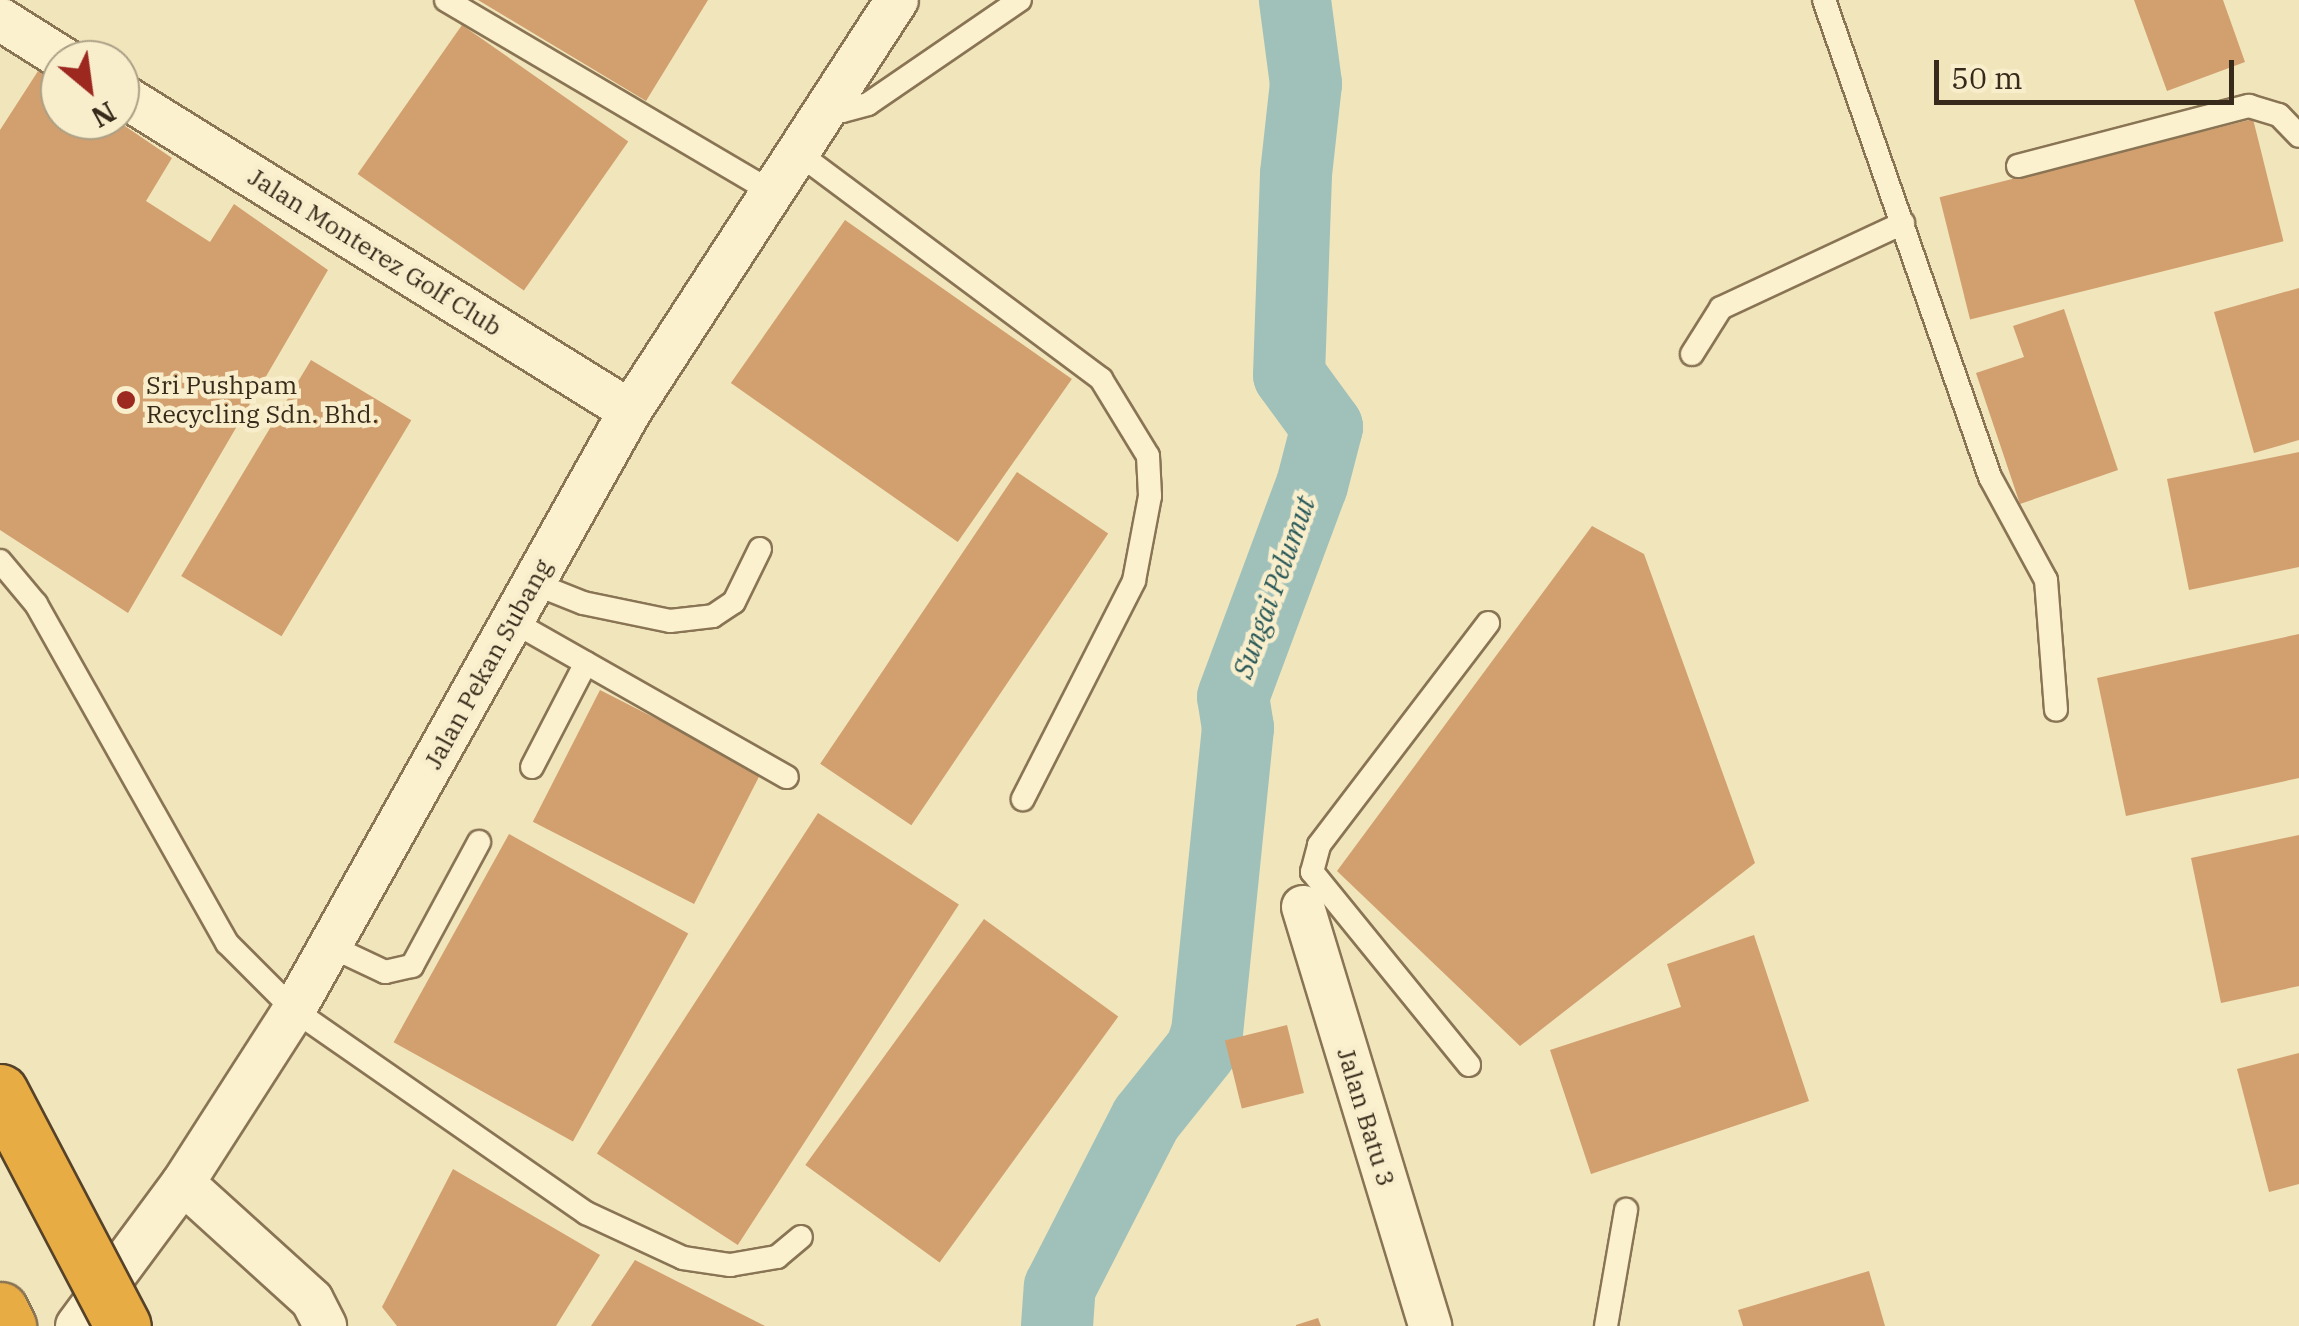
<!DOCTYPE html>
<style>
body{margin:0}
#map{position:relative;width:2299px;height:1326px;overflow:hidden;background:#f1e5bc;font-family:"IBM Plex Serif",serif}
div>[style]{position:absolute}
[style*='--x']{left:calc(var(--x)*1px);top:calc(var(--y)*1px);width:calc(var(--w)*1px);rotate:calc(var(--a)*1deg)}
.river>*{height:72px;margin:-36px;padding:0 36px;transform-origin:36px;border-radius:36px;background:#a0c1ba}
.building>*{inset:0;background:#d29f6e;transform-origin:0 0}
.roads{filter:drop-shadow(2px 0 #897454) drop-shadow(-2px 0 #897454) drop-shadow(0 2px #897454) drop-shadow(0 -2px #897454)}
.service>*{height:22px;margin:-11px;padding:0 11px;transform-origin:11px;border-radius:11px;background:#fbf1cf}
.minor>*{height:42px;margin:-21px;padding:0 21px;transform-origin:21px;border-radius:21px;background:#fbf1cf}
.motorway>*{height:55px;margin:-27.5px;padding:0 27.5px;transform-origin:27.5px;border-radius:27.5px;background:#e8ac44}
.bridges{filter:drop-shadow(2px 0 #564229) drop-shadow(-2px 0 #564229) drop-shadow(0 2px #564229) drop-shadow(0 -2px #564229)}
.motorway-bridge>*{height:55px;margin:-27.5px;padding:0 27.5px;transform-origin:27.5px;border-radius:27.5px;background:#e8ac44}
.dots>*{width:28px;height:28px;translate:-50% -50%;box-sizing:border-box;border:5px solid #f8eecc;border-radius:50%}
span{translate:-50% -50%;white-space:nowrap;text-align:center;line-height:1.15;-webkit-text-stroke:9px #f8eecc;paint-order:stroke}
.street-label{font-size:25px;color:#372a1a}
.poi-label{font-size:25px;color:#372a1a}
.left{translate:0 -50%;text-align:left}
.water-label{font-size:28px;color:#285858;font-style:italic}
.north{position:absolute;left:40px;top:40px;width:100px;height:100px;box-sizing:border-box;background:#f8eecc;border:2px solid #aba085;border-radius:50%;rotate:151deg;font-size:28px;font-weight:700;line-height:40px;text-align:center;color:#372a1a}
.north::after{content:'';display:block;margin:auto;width:35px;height:45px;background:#9c2820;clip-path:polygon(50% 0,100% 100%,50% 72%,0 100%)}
.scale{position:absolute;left:1934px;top:60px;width:300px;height:45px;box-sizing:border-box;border:5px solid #372a1a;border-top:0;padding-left:12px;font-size:30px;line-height:35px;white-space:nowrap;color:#372a1a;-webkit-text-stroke:8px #f8eecc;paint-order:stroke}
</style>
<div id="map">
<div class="river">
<i style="--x:1057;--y:1326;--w:39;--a:-86"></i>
<i style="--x:1060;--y:1287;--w:189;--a:-62.9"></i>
<i style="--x:1146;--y:1119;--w:88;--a:-51.4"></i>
<i style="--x:1201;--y:1050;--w:18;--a:-71"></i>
<i style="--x:1207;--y:1033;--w:307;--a:-84.2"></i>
<i style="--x:1238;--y:728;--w:31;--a:-99"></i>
<i style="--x:1233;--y:697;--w:226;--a:-69.6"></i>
<i style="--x:1312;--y:485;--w:60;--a:-75.5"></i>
<i style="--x:1327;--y:427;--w:64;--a:-126.2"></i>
<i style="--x:1289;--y:375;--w:201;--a:-88"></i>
<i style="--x:1296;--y:174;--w:91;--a:-83.7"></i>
<i style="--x:1306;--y:84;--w:85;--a:-97.5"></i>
</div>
<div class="building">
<i style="clip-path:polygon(478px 0,708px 0,646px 101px)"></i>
<i style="clip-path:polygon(2134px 0,2223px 0,2245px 62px,2167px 91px)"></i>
<i style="left:462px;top:25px;width:203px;height:182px;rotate:35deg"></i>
<i style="clip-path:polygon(40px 68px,60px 82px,60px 120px,116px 120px,172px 158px,146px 201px,210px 242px,234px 204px,328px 270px,128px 613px,0 530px,0 130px)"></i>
<i style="left:2253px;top:119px;width:126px;height:323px;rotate:76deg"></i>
<i style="left:845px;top:220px;width:277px;height:199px;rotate:35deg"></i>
<i style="clip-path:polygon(2299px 288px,2299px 440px,2254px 453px,2214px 312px)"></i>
<i style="clip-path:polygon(2064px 309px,2118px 470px,2020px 504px,1976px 373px,2024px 357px,2013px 326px)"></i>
<i style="left:311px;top:360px;width:117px;height:252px;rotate:31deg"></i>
<i style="clip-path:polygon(2299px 452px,2299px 567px,2189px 590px,2167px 479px)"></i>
<i style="left:1017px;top:472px;width:110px;height:352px;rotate:34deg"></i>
<i style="clip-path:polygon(1592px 526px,1644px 554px,1755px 863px,1520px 1046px,1337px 871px)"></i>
<i style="clip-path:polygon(2299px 634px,2299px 778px,2126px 816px,2097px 678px)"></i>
<i style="left:600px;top:690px;width:181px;height:148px;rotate:27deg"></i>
<i style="left:818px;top:813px;width:168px;height:406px;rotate:33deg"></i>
<i style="left:509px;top:834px;width:205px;height:238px;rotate:29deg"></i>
<i style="clip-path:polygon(2299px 835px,2299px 986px,2221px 1003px,2191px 858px)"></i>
<i style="left:984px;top:919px;width:166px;height:304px;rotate:36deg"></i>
<i style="clip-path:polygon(1754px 935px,1809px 1101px,1591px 1174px,1550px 1050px,1681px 1007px,1667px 964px)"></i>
<i style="left:1287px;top:1025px;width:70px;height:64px;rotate:76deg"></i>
<i style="clip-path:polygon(2299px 1053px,2299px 1184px,2269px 1192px,2237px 1069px)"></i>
<i style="clip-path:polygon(453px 1169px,600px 1255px,556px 1326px,397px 1326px,382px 1307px)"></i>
<i style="clip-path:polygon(635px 1260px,765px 1326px,591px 1326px)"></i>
<i style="clip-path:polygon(1869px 1271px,1885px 1326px,1743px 1326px,1738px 1310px)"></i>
<i style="clip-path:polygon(1318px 1318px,1321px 1326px,1296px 1326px,1296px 1325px)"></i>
</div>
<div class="roads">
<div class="service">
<i style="--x:446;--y:0;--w:386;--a:30.5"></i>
<i style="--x:1824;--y:0;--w:505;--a:70.81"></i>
<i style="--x:1990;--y:477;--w:117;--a:61.5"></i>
<i style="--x:2046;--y:580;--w:130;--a:85.6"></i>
<i style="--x:827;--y:106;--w:16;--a:18"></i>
<i style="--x:842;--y:111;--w:27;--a:-15"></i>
<i style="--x:868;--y:104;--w:184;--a:-34.4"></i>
<i style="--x:798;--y:153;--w:378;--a:36.7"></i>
<i style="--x:1101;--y:379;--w:90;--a:58.6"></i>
<i style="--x:1148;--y:456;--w:40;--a:87.1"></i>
<i style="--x:1150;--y:496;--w:86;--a:100.7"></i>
<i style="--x:1134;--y:581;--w:245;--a:117"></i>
<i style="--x:2018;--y:166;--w:239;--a:-14.6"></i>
<i style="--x:2249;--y:106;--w:31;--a:17"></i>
<i style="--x:2279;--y:115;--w:29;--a:46"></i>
<i style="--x:1692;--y:354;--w:54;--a:-57.8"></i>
<i style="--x:1721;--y:308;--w:201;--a:-25"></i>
<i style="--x:0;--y:561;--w:56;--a:50.1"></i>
<i style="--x:36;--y:604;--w:389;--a:60.6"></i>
<i style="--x:227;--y:943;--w:95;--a:45"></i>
<i style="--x:294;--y:1010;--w:356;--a:34.8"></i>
<i style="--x:586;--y:1213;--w:107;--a:24.9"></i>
<i style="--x:683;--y:1258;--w:48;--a:8.5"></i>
<i style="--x:730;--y:1265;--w:48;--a:-9.7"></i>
<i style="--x:777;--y:1257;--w:31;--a:-40"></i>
<i style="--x:533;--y:583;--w:54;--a:21.8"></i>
<i style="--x:583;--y:603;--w:89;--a:11.7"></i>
<i style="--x:670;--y:621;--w:43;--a:-6.6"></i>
<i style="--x:713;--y:616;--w:25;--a:-34"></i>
<i style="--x:734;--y:602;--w:59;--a:-63.9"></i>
<i style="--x:512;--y:621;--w:316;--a:29.6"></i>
<i style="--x:532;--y:767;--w:117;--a:-62.6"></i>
<i style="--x:330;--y:946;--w:61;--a:25.3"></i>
<i style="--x:385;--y:972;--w:28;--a:-13"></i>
<i style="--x:412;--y:966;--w:141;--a:-61.6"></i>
<i style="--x:1469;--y:1065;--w:249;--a:-129.1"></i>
<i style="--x:1312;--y:872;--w:28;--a:-75"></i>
<i style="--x:1319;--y:845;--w:279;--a:-52.7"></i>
<i style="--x:1606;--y:1326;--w:118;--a:-80.2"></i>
</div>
<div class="minor">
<i style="--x:0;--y:19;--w:77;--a:32.2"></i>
<i style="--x:120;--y:94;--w:600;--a:31.86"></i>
<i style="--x:1303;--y:907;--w:438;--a:73.1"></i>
<i style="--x:183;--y:1183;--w:174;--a:42.2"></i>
<i style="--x:312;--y:1300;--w:29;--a:63"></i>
<i style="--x:77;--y:1326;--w:178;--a:-53.5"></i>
<i style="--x:183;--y:1183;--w:206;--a:-57.3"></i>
<i style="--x:294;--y:1010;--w:687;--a:-60.71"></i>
<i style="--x:630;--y:411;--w:490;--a:-57"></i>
</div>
<div class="motorway">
<i style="--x:0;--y:1310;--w:18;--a:63"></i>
</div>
</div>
<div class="bridges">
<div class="motorway-bridge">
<i style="--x:0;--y:1092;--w:264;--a:62.3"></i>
</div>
</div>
<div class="dots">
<i style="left:126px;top:400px;background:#9c2820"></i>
</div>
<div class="street-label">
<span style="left:375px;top:252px;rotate:32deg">Jalan Monterez Golf Club</span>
<span style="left:488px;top:664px;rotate:-61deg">Jalan Pekan Subang</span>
<span style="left:1366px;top:1117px;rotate:73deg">Jalan Batu 3</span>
</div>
<div class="poi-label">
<span class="left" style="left:146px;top:400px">Sri Pushpam<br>Recycling Sdn. Bhd.</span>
</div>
<div class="water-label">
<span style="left:1274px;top:587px;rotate:-70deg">Sungai Pelumut</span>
</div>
<div class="north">N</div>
<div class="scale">50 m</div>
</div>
